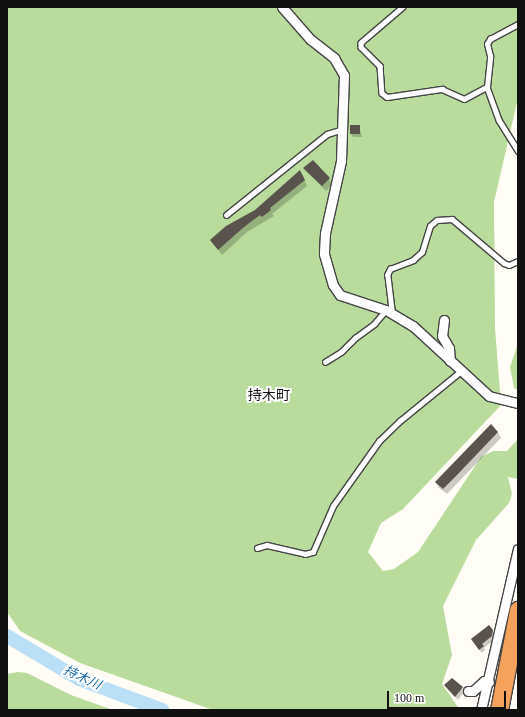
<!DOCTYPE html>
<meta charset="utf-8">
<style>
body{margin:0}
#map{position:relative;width:525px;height:717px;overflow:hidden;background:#fffdf5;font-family:"Times New Roman","Noto Sans JP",serif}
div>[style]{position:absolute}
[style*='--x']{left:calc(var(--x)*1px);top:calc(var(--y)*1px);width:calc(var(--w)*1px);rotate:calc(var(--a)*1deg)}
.forest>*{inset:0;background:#b9dc9c}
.shadow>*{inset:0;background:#0003}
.river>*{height:14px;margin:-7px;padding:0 7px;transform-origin:7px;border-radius:7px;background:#b9e0f7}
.building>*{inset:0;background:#5a524d;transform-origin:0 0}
.roads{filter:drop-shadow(1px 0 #444) drop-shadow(-1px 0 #444) drop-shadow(0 1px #444) drop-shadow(0 -1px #444)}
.lane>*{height:4.5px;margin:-2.25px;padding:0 2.25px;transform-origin:2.25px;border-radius:2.25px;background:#fff}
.street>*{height:9px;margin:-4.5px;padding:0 4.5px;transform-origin:4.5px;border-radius:4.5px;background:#fff}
.highway>*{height:17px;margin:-8.5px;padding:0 8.5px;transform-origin:8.5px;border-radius:8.5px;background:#f5a25d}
span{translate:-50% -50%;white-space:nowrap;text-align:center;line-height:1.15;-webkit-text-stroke:4px #fff;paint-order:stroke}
.water-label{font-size:13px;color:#1768a6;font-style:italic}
.quarter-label{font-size:14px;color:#111}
.frame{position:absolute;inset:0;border:8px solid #111;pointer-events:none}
.scale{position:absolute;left:387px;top:691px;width:119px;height:18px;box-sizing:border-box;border:2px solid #111;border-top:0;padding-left:5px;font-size:12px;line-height:14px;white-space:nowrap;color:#111;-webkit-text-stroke:3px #fff;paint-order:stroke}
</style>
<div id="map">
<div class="forest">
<i style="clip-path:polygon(7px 7px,518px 7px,518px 98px,494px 202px,495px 328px,501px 405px,403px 509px,381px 523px,368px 552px,383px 571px,394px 569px,418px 552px,481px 457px,493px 451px,507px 451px,518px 439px,518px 479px,508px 477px,512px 494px,509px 503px,476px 540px,443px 606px,452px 655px,442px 684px,460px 710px,213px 710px,80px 663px,20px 631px,7px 612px)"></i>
<i style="clip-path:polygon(518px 343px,518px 390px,514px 388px,510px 367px)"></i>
<i style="clip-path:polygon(18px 672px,27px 673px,71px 695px,113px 710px,7px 710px,7px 674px)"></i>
</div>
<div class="shadow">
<i style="clip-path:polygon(359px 126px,362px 137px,353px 137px,351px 133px)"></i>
<i style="clip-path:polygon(304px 169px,329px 179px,332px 184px,326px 191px)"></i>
<i style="clip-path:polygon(303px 177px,307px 186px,272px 214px,274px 216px,247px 232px,222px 255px,211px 240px)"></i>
<i style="clip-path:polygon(498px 432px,501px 438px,447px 494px,439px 488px,436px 483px)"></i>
<i style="clip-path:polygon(492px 630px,494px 640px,484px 648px,485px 650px,482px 653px,474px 643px)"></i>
<i style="clip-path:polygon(452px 679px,465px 691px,458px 700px,445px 685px)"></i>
</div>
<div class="river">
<i style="--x:7;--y:636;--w:84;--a:30.8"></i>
<i style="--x:79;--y:679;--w:89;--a:20.5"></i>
</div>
<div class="building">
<i style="left:350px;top:125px;width:10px;height:9px"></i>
<i style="clip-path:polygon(313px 160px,330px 178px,322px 186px,303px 168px)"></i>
<i style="clip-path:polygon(300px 170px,305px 180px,270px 208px,271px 210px,262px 217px,260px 215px,244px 227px,218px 250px,210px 240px,226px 226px,255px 210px)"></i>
<i style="clip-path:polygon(491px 424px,498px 432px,457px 475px,443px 489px,435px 482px)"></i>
<i style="clip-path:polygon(489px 625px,493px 630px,492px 636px,482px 644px,484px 646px,479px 650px,471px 639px)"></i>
<i style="clip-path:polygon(452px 678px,463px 687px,455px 697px,444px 685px)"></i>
</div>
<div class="roads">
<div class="lane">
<i style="--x:403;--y:7;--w:55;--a:139.4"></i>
<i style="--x:361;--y:43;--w:4;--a:90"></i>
<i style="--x:361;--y:47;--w:27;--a:45"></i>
<i style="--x:380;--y:66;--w:27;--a:86"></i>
<i style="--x:382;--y:93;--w:6;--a:39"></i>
<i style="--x:387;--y:97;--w:56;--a:-8.3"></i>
<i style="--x:442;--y:89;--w:24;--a:24"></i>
<i style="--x:464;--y:99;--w:26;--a:-28"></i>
<i style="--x:487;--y:87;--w:35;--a:70"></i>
<i style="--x:499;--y:120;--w:36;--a:58"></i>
<i style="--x:487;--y:87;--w:31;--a:-84"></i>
<i style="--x:490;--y:56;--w:12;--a:-104"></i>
<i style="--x:487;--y:44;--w:6;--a:-59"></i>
<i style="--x:490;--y:39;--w:32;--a:-28"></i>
<i style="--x:226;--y:215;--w:129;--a:-38.7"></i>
<i style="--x:327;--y:134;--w:17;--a:-17"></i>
<i style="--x:392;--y:313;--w:38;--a:-97"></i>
<i style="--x:387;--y:275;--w:7;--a:-63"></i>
<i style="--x:390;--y:269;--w:25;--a:-21"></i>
<i style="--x:413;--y:260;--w:12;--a:-42"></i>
<i style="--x:422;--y:252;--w:27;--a:-73"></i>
<i style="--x:430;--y:226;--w:9;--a:-41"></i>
<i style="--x:437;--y:220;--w:15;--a:-4"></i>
<i style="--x:452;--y:219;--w:68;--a:40.2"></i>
<i style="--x:504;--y:263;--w:5;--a:22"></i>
<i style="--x:509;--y:265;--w:10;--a:-24"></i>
<i style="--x:325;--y:362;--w:19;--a:-32"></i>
<i style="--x:341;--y:352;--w:20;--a:-45"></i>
<i style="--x:355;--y:338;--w:24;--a:-36"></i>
<i style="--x:374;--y:324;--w:18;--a:-49"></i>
<i style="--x:257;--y:548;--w:10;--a:-17"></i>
<i style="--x:267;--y:545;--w:39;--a:13"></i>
<i style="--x:305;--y:554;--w:8;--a:-14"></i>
<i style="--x:313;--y:552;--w:50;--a:-66.5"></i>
<i style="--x:333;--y:506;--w:80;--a:-54.7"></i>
<i style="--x:379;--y:441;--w:30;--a:-44"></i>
<i style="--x:401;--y:420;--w:77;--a:-39.2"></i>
</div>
<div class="street">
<i style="--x:282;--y:7;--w:43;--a:48.8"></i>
<i style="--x:310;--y:39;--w:31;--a:38"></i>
<i style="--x:334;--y:58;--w:20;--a:60"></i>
<i style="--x:344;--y:75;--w:86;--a:92"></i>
<i style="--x:341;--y:161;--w:74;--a:102.5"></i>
<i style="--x:325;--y:233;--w:21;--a:93"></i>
<i style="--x:324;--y:254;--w:32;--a:74"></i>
<i style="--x:333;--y:285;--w:12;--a:55"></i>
<i style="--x:340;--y:295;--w:48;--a:18.1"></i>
<i style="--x:386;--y:310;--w:31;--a:31"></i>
<i style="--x:413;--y:326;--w:103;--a:42.6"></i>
<i style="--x:489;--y:396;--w:30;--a:14"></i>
<i style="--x:444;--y:320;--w:16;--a:97"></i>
<i style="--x:442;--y:336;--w:14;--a:60"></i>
<i style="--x:449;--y:348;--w:13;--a:86"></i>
<i style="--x:468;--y:691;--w:5;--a:0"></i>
<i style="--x:473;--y:691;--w:15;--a:-42"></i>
<i style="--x:484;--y:681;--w:5;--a:11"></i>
<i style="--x:481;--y:710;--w:165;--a:-77.1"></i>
</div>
<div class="highway">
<i style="--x:499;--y:710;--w:102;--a:-79.2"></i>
</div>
</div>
<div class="water-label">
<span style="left:82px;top:678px;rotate:25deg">持木川</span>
</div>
<div class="quarter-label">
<span style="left:269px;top:396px">持木町</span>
</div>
<div class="frame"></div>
<div class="scale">100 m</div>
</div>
